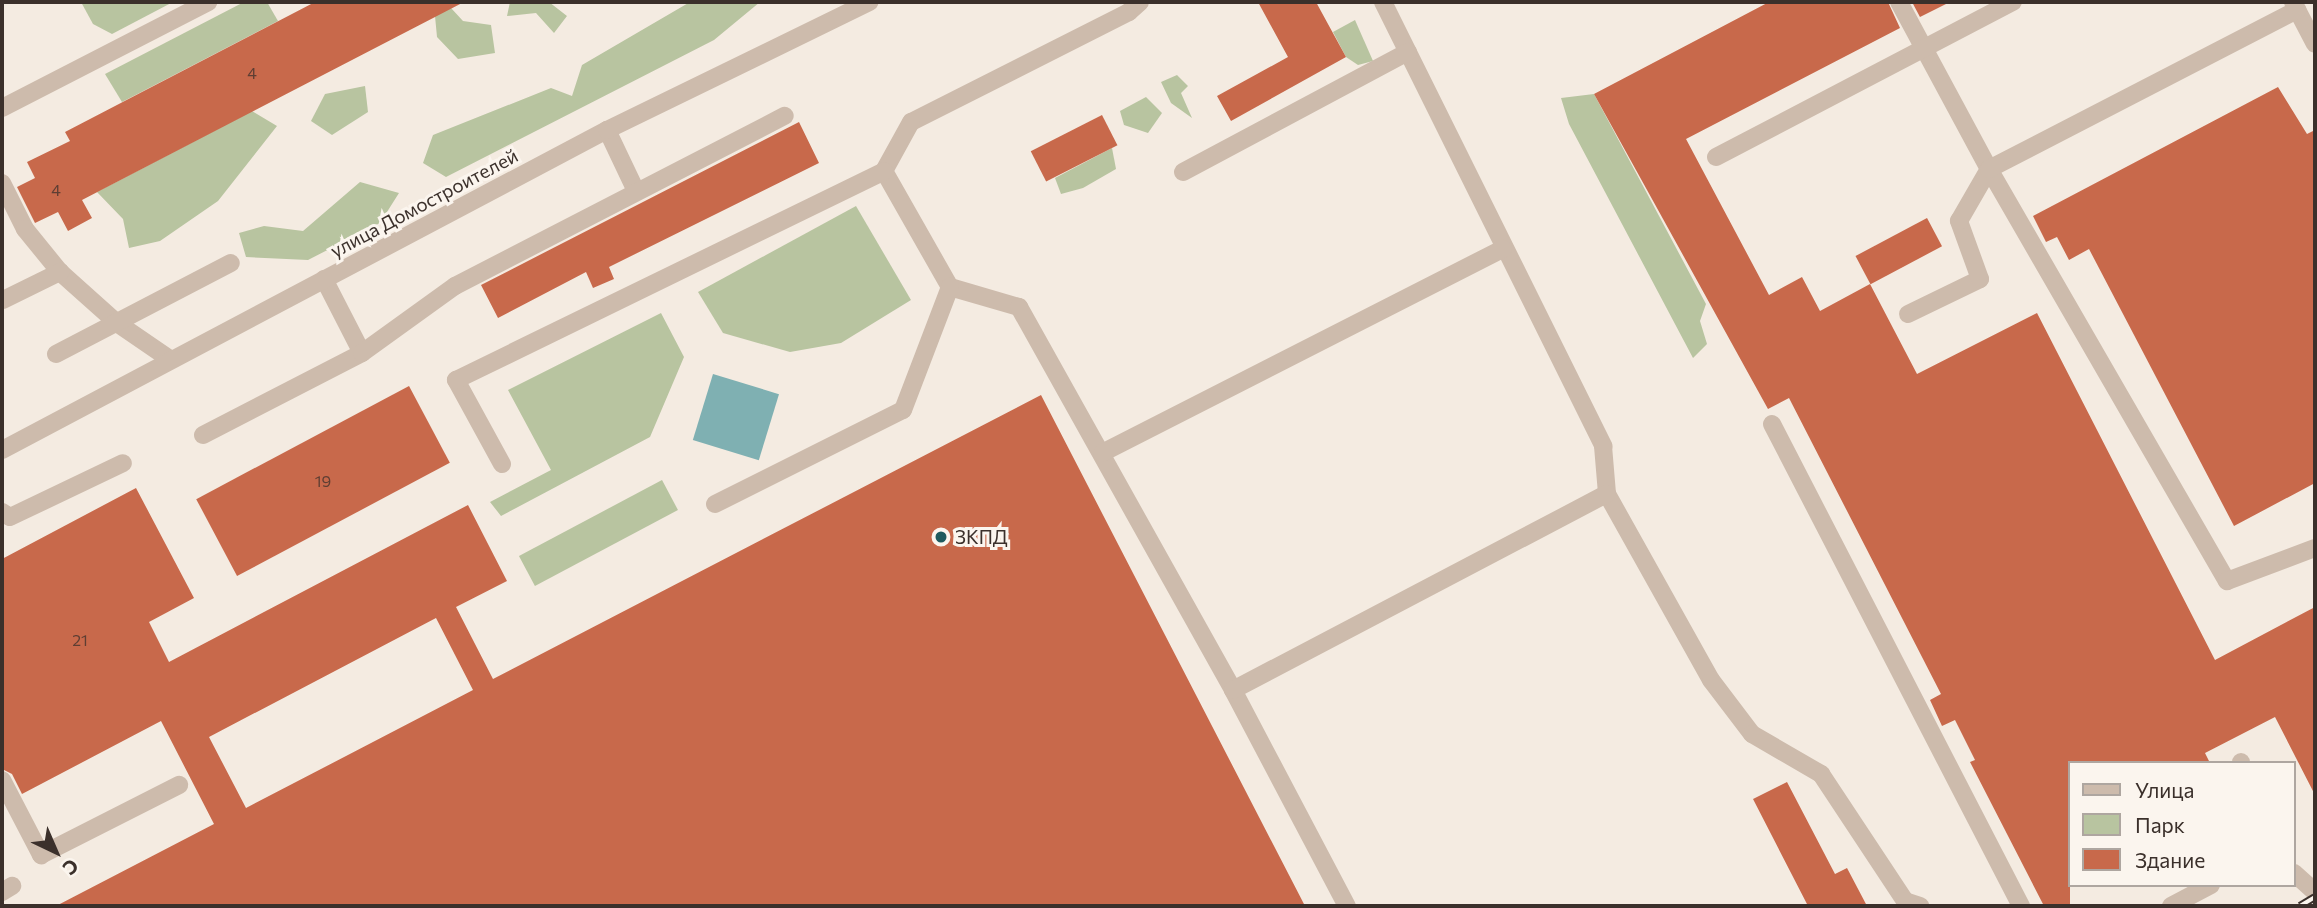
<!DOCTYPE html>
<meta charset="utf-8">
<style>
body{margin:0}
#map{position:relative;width:2317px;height:908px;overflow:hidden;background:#f4ebe1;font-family:Commissioner,sans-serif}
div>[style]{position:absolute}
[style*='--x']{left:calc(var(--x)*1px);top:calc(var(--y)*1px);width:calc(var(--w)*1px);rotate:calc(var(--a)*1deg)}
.green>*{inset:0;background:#b8c4a0;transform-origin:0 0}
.water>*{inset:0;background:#7fb0b2;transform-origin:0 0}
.building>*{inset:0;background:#c8694b;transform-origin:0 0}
.lane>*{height:18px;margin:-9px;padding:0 9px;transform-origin:9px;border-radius:9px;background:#cdbbac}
.street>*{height:18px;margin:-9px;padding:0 9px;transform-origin:9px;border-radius:9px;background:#cdbbac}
.rail>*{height:8px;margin-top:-4px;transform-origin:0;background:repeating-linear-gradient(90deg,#fbf5ee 0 16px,#3b302b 0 32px);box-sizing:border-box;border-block:2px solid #3b302b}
.dots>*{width:19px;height:19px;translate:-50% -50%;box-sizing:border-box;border:4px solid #fbf5ee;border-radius:50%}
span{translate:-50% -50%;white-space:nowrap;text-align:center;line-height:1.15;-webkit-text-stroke:6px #fbf5ee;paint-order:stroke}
.number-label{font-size:16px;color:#5e3e33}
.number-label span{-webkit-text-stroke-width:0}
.street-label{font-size:19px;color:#3b302b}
.poi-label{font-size:19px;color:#3b302b}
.left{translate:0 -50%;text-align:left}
.frame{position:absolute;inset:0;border:4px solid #3b302b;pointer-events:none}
.legend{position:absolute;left:2068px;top:761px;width:228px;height:126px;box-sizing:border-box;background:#fbf5ee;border:2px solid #aea6a0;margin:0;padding:9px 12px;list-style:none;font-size:21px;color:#3b302b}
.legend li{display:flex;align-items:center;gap:14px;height:35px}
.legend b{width:35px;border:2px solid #aea6a0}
.north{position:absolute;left:21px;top:817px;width:70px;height:70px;-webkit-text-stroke:5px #fbf5ee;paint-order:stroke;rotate:136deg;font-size:19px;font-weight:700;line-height:28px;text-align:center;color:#3b302b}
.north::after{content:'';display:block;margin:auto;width:24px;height:32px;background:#3b302b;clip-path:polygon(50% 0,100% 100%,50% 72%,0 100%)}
</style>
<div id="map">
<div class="green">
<i style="clip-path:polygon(81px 2px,173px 2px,112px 34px,93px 24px)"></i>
<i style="clip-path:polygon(244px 2px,267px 2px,278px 21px,122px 102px,105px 74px)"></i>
<i style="clip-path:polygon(510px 2px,549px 2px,567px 16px,554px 33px,536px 13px,507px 16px)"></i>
<i style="clip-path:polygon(690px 2px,760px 2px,714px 40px,446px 177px,423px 163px,433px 135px,551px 88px,572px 96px,582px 65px)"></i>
<i style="clip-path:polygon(451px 8px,463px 21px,491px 25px,495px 53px,458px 59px,437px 37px,435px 16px)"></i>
<i style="clip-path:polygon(1355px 20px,1373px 61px,1358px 65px,1346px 57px,1333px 32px)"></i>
<i style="clip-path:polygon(1177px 75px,1188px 86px,1181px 93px,1192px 118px,1171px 103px,1161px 82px)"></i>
<i style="clip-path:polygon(365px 86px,368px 112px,332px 135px,311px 121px,325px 94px)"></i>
<i style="clip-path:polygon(1594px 94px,1706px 304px,1700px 321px,1707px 344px,1693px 358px,1569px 124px,1561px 98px)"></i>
<i style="clip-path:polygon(1146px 97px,1162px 113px,1148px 133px,1124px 125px,1120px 111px)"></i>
<i style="clip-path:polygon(252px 111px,277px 126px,218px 201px,160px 241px,129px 248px,123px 219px,97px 192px)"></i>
<i style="clip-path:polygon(1112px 148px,1116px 169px,1083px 188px,1061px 194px,1055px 178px)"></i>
<i style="clip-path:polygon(360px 182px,399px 193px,380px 223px,308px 260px,246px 257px,239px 233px,264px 226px,303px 231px)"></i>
<i style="clip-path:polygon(856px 206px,911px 300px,841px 343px,790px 352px,723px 333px,698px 292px)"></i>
<i style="clip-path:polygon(661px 313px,684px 357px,650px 437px,501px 516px,490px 502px,551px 470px,508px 390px)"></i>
<i style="left:662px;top:480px;width:34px;height:162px;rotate:62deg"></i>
</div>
<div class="water">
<i style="left:713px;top:374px;width:69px;height:69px;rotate:17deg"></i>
</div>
<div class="building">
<i style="clip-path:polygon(315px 2px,464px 2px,82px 200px,92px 218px,68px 231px,58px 212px,35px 223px,17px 187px,35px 178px,27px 162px,70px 141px,65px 132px)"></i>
<i style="clip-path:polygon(1258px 2px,1316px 2px,1346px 57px,1231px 121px,1217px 96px,1288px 57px)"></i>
<i style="clip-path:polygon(1769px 2px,1888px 2px,1900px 28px,1686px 139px,1769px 295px,1802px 277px,1820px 311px,1870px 284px,1917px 374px,2037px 313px,2215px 660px,2315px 607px,2315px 795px,2275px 717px,2205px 753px,2210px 763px,2070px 763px,2070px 906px,2044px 906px,1970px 762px,1975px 760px,1955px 720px,1942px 726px,1930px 700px,1941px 694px,1789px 398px,1768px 409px,1594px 94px)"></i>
<i style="clip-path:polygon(1912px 2px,1950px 2px,1920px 17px)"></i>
<i style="clip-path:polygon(2278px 87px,2307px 134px,2315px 130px,2315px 483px,2234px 526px,2089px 249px,2069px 260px,2057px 237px,2046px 242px,2033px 216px)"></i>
<i style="left:1102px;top:115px;width:34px;height:80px;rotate:63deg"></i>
<i style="clip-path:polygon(799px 122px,819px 163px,609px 267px,614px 279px,593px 288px,586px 272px,498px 318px,481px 285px)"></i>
<i style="left:1927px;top:218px;width:32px;height:81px;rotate:62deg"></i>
<i style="left:409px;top:386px;width:87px;height:241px;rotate:62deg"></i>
<i style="clip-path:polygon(evenodd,1041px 395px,1305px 906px,56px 906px,214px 824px,161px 721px,22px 794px,12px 774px,2px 769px,2px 559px,136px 488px,194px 598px,149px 622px,169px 662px,468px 505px,507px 581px,456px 607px,493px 679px,1041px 395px,436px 618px,473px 690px,246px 808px,209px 737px,436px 618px)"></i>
<i style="clip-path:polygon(1787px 782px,1835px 874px,1847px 868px,1867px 906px,1808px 906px,1753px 799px)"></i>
</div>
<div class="lane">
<i style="--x:1140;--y:2;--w:15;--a:138"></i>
<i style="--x:1129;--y:12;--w:244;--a:153.2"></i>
<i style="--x:911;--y:122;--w:56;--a:118.9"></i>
<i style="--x:884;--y:171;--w:133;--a:60.4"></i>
<i style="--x:950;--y:287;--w:72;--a:16.2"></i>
<i style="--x:1019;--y:307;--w:439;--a:60.8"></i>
<i style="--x:1233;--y:690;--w:244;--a:62.2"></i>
<i style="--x:1383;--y:2;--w:496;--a:63.6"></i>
<i style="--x:1603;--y:446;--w:48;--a:85.2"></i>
<i style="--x:1607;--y:494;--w:213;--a:60.8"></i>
<i style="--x:1711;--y:680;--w:68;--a:52.8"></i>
<i style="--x:1752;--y:734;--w:80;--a:30.1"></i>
<i style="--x:1821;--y:774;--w:152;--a:56.5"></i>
<i style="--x:1905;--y:901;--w:16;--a:18"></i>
<i style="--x:1899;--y:2;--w:190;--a:61.7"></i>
<i style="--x:1989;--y:169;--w:476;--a:60"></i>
<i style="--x:2227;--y:581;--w:94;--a:-20.6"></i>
<i style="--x:2293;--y:2;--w:47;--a:62.4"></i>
<i style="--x:2;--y:108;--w:232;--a:-27.2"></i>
<i style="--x:607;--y:130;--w:68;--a:64.6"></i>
<i style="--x:1716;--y:157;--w:335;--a:-27.6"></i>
<i style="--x:1183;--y:172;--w:255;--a:-28.1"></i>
<i style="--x:2;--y:183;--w:51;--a:63.4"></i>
<i style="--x:25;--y:229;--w:55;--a:50.9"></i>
<i style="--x:60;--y:272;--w:76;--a:41.8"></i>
<i style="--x:117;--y:323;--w:65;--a:34.4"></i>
<i style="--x:324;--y:279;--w:83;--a:62.8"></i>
<i style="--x:3;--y:300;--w:64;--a:-26.2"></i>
<i style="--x:1908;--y:314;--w:80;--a:-25.9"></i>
<i style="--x:1980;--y:279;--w:62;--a:-109.9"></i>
<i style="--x:1959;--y:221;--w:60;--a:-60"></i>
<i style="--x:1989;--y:169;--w:347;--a:-27.3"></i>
<i style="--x:56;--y:354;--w:197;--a:-27.5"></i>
<i style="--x:1772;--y:424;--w:543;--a:62.68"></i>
<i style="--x:203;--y:435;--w:179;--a:-27.3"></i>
<i style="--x:362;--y:353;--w:115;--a:-35.8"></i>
<i style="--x:455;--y:286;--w:371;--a:-27.3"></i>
<i style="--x:1102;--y:453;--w:450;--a:-27"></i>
<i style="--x:502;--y:464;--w:96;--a:-118.7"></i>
<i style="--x:456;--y:380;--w:476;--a:-26"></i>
<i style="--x:715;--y:504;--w:210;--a:-26.6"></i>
<i style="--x:903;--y:410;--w:132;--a:-69.1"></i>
<i style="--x:2;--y:512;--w:9;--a:32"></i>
<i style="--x:10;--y:517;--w:125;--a:-25.5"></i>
<i style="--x:1233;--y:690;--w:422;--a:-27.7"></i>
<i style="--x:2241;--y:762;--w:1;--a:90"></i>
<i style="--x:2;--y:780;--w:85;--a:62.5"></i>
<i style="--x:41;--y:855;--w:155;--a:-26.9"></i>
<i style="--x:2294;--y:873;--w:28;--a:42"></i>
<i style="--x:2;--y:892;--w:12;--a:-31"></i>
<i style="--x:2171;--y:906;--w:45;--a:-27.7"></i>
</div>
<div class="street">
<i style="--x:2;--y:450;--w:684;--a:-27.88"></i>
<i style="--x:607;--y:130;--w:292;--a:-26"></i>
</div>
<div class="rail">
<i style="--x:2300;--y:906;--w:17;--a:-31"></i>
</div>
<div class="dots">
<i style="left:941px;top:537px;background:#1f5a5e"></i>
</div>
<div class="number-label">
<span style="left:252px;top:73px">4</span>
<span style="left:56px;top:190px">4</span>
<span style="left:323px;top:481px">19</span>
<span style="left:80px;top:640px">21</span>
</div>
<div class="street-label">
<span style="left:424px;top:203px;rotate:-28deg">улица Домостроителей</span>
</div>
<div class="poi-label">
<span class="left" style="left:955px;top:537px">ЗКПД</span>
</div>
<div class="frame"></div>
<ul class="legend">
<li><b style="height:9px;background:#cdbbac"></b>Улица</li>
<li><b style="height:19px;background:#b8c4a0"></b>Парк</li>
<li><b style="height:19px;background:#c8694b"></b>Здание</li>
</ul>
<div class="north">С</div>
</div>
